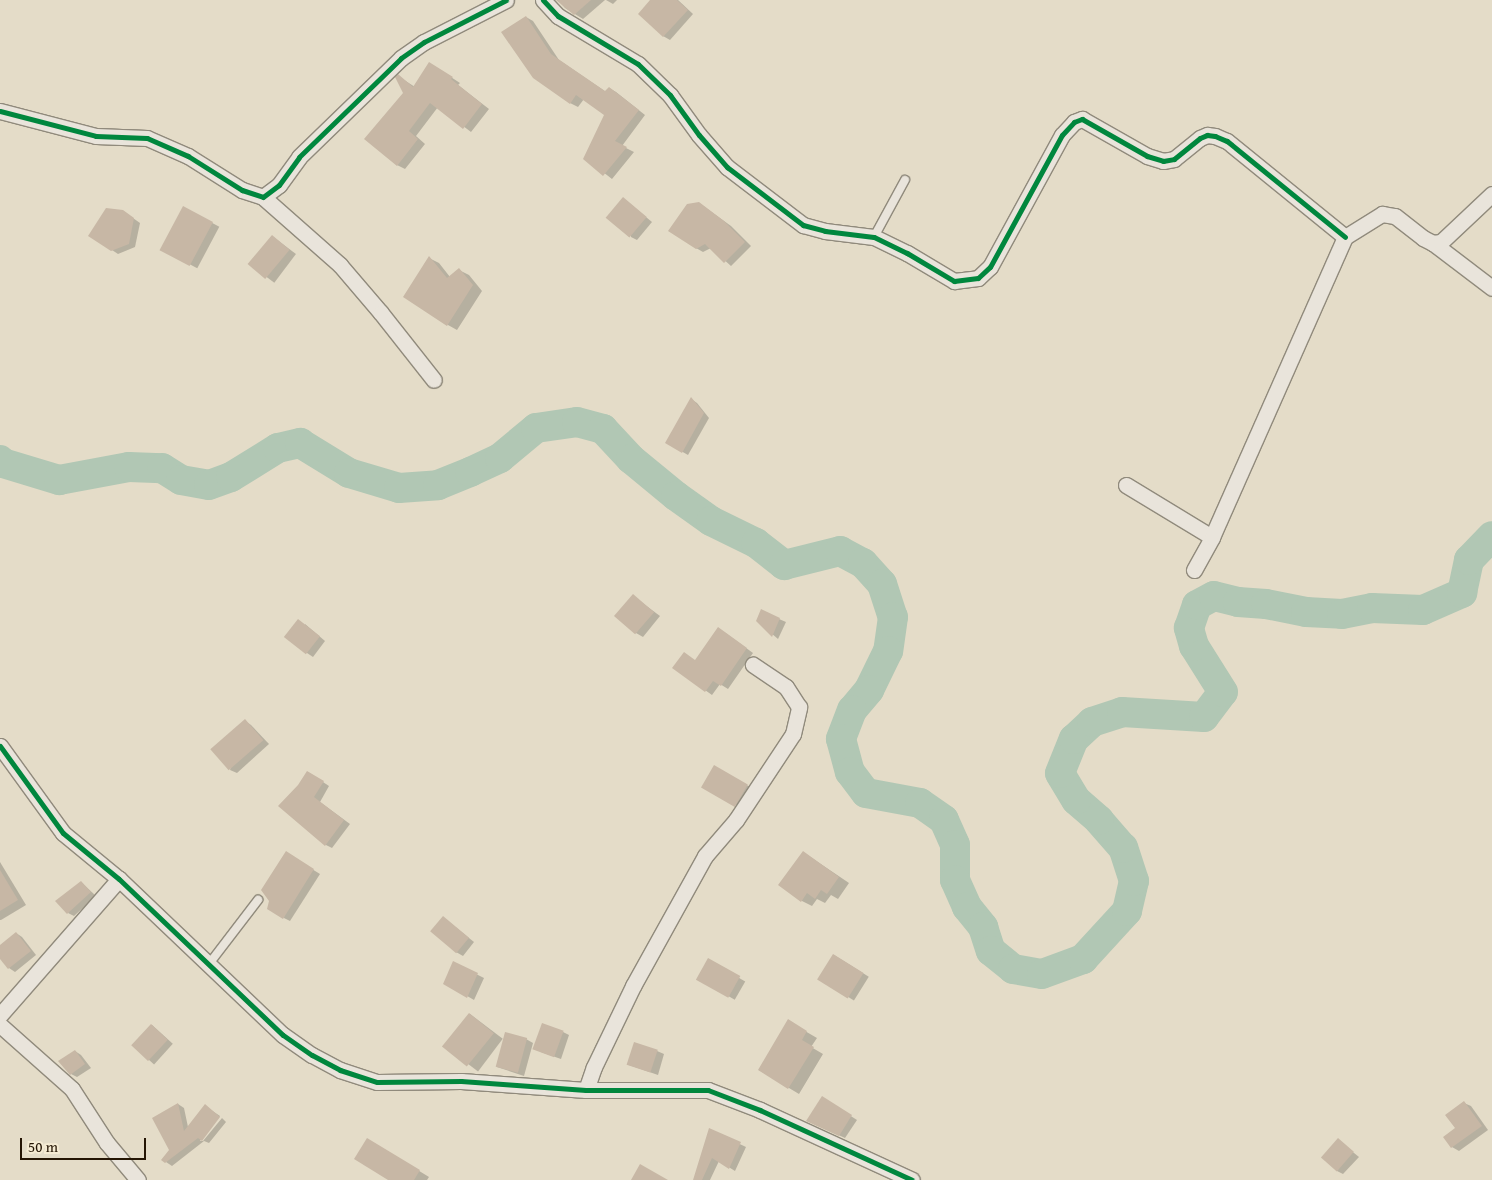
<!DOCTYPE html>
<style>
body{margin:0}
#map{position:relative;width:1492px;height:1180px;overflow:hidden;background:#e4dcc8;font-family:"Gentium Book Plus",serif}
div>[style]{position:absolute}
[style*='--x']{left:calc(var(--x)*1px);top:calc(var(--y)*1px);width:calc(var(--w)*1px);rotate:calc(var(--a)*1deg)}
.shadow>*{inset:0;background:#0003;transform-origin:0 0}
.river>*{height:30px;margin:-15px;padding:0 15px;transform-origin:15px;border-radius:15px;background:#b1c7b4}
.building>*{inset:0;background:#c7b7a5;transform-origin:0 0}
.roads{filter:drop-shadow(1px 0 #908a7c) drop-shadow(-1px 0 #908a7c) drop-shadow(0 1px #908a7c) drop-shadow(0 -1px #908a7c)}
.service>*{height:8px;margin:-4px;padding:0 4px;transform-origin:4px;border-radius:4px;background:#e9e4db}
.minor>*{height:15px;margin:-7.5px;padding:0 7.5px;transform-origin:7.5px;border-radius:7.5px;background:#e9e4db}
.cycleway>*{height:5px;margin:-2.5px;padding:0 2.5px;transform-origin:2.5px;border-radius:2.5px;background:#00873e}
span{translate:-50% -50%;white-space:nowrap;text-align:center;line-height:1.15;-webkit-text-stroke:4.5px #f5ebd3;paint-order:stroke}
.scale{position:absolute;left:20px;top:1138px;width:126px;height:22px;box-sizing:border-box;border:2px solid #241504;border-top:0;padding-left:6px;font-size:15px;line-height:18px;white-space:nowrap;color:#241504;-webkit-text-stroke:4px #f5ebd3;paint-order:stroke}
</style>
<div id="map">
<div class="shadow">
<i style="clip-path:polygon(558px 0,605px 0,583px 19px,565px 8px)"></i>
<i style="clip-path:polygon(606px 0,617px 0,613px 4px)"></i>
<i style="clip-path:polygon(652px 0,678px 0,693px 14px,670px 40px,663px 36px)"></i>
<i style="clip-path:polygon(526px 17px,533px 21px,559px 60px,606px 92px,609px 88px,616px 92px,645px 115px,622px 146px,634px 152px,612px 179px,585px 158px,605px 115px,584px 99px,578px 107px,570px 103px)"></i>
<i style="clip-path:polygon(437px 68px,460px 83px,458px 85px,489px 109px,471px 132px,438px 107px,416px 136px,425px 144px,405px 169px,397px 165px,404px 94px,398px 76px,415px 87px)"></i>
<i style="clip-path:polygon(629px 203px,652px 222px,637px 240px,631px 237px)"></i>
<i style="clip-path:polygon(699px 203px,731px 226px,751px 246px,731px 266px,711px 248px,703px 252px,696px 248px)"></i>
<i style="left:184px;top:208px;width:40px;height:47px;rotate:28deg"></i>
<i style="clip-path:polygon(123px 211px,140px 223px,135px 247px,118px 254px,112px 250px)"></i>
<i style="left:272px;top:236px;width:30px;height:36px;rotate:37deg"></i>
<i style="clip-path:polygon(429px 258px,439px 263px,450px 277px,459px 270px,469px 275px,482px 291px,457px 330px,448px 325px)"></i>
<i style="clip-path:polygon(691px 399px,697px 403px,709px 418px,688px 455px,667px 443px)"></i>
<i style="clip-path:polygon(633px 596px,660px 616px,643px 637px,636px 633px)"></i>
<i style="clip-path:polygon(779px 619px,786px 622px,778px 639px,757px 621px)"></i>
<i style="clip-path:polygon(305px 624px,325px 641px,313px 657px,307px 653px)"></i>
<i style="clip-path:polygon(724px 632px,753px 653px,728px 689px,720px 684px,712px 695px,674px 668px,695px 661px)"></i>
<i style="clip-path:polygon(245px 721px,251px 725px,269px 744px,237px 773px,230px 770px)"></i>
<i style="left:714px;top:767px;width:46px;height:22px;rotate:29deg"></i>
<i style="clip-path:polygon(308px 772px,329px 786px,320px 802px,350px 824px,332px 848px,326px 845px,299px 786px)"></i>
<i style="clip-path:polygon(803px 852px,849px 883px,838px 899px,831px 895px,825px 903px,817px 899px,812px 906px,802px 901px)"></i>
<i style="clip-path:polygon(286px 853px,320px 874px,290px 921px,284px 918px)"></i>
<i style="clip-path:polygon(0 862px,26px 905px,1px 920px,0 920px)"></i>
<i style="clip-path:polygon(81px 882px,96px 896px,74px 916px,68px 913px)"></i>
<i style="clip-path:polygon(444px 918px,474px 942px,463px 956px,456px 952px)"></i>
<i style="clip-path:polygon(16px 933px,22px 937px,36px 955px,15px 972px,9px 968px,0 957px,0 946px)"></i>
<i style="left:834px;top:955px;width:41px;height:28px;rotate:32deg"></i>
<i style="left:708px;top:960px;width:43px;height:21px;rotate:30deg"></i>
<i style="clip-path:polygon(454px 963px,484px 978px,474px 1000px,445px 983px)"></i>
<i style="left:470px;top:1014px;width:41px;height:41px;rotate:37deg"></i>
<i style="left:152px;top:1025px;width:28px;height:28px;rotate:42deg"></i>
<i style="clip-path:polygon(798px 1027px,817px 1038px,811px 1047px,823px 1054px,799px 1094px,759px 1070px)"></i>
<i style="clip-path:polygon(563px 1032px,569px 1035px,561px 1059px,541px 1052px)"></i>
<i style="clip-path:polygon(526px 1039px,533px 1043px,524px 1076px,497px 1067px)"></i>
<i style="clip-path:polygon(75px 1051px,81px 1055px,91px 1068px,77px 1077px,71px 1074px)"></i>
<i style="clip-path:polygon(657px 1051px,664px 1054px,658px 1075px,629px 1065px)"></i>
<i style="clip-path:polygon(829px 1102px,857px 1120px,845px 1138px,814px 1124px)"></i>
<i style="clip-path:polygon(1464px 1103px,1471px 1106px,1488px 1130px,1459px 1151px,1452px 1147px)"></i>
<i style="clip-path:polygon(178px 1104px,184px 1108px,188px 1127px,211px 1110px,220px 1116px,200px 1141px,203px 1141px,222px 1118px,226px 1122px,209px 1143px,204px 1141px,172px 1166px,166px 1162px,171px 1150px)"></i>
<i style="clip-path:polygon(710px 1130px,746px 1147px,735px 1171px,719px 1161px,710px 1180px,694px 1180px)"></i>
<i style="clip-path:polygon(1338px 1140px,1359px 1157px,1343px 1174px,1337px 1171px)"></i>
<i style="clip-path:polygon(377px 1145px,429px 1177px,427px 1180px,390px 1180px)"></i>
</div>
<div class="river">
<i style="--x:0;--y:460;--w:4;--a:45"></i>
<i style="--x:3;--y:463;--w:59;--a:16.9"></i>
<i style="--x:59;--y:480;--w:71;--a:-10.5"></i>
<i style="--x:129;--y:467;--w:33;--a:2"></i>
<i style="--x:162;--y:468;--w:22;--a:32"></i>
<i style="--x:181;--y:480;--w:28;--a:10"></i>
<i style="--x:209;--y:485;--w:23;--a:-20"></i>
<i style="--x:231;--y:477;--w:55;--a:-31.7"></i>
<i style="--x:278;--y:448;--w:23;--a:-13"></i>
<i style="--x:300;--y:443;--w:57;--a:31.5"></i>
<i style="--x:349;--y:473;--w:52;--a:16.7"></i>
<i style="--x:399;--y:488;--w:39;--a:-4"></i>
<i style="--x:438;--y:485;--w:35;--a:-22"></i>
<i style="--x:470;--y:472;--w:33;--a:-25"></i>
<i style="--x:500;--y:458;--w:47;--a:-39.8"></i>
<i style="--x:536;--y:428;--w:41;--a:-8.3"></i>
<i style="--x:577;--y:422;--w:27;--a:15"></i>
<i style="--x:603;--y:429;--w:41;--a:47"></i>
<i style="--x:631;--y:459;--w:58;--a:39.4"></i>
<i style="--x:676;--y:496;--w:43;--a:35.5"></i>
<i style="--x:711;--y:521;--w:50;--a:26.1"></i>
<i style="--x:756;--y:543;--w:36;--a:38"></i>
<i style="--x:784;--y:565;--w:58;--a:-14"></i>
<i style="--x:840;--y:551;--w:26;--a:28"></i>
<i style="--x:863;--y:563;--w:28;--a:48"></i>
<i style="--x:882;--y:584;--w:35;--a:72"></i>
<i style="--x:893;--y:617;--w:34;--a:98"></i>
<i style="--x:888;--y:651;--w:43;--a:116"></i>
<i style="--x:869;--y:690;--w:26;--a:130"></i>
<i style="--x:852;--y:710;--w:31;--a:111"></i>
<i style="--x:841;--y:739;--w:34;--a:75"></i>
<i style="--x:850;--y:772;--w:26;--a:53"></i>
<i style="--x:866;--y:793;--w:55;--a:10.5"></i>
<i style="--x:920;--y:803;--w:29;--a:35"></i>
<i style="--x:944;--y:820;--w:27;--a:66"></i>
<i style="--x:955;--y:845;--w:35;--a:90"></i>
<i style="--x:955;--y:880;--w:30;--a:66"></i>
<i style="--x:967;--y:907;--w:26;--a:51"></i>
<i style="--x:983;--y:927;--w:25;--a:72"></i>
<i style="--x:991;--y:951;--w:28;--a:39"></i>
<i style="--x:1013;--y:969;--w:29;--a:10"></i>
<i style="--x:1042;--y:974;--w:44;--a:-20.1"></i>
<i style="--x:1083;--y:959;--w:65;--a:-47.5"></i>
<i style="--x:1127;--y:911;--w:31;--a:-77"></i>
<i style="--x:1134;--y:881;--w:35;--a:-108"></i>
<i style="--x:1123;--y:848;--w:37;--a:-131"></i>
<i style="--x:1099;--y:820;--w:30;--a:-139"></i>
<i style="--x:1076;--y:800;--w:31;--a:-121"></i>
<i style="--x:1060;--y:773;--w:37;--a:-68"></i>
<i style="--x:1074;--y:739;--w:25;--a:-43"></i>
<i style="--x:1092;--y:722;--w:32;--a:-18"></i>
<i style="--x:1122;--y:712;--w:82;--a:3.5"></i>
<i style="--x:1204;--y:717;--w:31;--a:-53"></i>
<i style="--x:1223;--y:692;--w:54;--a:-122.2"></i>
<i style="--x:1194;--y:646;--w:19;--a:-106"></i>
<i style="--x:1189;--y:628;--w:24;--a:-71"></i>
<i style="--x:1197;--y:605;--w:19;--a:-28"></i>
<i style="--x:1214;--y:596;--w:25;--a:14"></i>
<i style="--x:1238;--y:602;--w:28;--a:4"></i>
<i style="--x:1266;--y:604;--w:41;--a:11.3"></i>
<i style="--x:1306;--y:612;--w:36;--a:3"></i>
<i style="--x:1342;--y:614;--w:31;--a:-11"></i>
<i style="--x:1372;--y:608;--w:51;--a:2.2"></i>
<i style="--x:1423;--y:610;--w:43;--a:-23.6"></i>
<i style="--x:1462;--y:593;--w:34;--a:-78"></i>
<i style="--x:1469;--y:560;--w:33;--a:-46"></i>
</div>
<div class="building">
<i style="clip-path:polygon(556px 0,591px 0,574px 15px)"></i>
<i style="clip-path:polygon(650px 0,677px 0,688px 10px,663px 37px,638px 14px)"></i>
<i style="clip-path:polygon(526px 16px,551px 54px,605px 91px,609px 87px,639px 110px,615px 141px,627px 147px,603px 176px,583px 159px,604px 115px,576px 95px,570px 104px,533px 78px,501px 32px)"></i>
<i style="clip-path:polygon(429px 62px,453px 77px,451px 79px,482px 104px,463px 129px,430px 103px,409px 131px,418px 139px,397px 166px,364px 139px,403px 93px,395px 77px,398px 74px,413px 87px)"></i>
<i style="left:623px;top:197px;width:31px;height:27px;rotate:40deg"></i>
<i style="clip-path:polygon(699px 202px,724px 221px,745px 242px,724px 263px,705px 244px,696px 249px,668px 231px,687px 204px)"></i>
<i style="left:183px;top:206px;width:34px;height:50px;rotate:28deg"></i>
<i style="clip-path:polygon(106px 208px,123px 210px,134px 218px,129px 244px,111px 251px,88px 236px)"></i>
<i style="left:272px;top:235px;width:23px;height:38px;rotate:40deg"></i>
<i style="clip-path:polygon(429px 256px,447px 278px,459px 268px,473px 285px,447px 326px,403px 297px)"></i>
<i style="clip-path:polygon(691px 397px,704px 413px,682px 453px,665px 443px)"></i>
<i style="left:633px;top:594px;width:28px;height:29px;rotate:41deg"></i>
<i style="clip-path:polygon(761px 609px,780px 618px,772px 637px,756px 621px)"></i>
<i style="left:298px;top:619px;width:28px;height:23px;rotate:38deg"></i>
<i style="clip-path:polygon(718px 627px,747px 648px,721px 686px,713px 681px,705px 692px,672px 668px,684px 652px,695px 660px)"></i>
<i style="left:245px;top:719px;width:28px;height:46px;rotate:49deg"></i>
<i style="left:714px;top:765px;width:39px;height:26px;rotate:30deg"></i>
<i style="clip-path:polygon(307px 771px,324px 781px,314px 797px,344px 820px,325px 846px,278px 806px,298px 785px)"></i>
<i style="clip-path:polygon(286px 851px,314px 869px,283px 919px,267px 909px,269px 901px,261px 890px)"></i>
<i style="clip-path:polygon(803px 851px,839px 877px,827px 894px,821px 890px,815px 899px,807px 893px,801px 902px,778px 885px)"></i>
<i style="clip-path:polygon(0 870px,18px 900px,0 911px)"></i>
<i style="clip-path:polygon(81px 881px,91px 892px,67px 914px,55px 901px)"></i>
<i style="left:443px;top:916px;width:34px;height:20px;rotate:40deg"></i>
<i style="clip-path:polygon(16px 932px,31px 951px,8px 969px,0 959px,0 945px)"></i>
<i style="left:833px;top:954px;width:36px;height:30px;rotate:32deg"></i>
<i style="left:708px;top:958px;width:37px;height:25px;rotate:29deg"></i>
<i style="clip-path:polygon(453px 961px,478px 973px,467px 998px,443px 984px)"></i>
<i style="left:469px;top:1013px;width:32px;height:43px;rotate:39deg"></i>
<i style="clip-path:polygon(788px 1019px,807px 1031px,802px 1040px,814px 1047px,788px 1089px,758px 1070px)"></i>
<i style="left:542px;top:1023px;width:23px;height:28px;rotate:20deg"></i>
<i style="left:151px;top:1024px;width:23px;height:29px;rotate:43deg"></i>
<i style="left:505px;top:1032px;width:23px;height:36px;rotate:15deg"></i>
<i style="left:634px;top:1042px;width:25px;height:24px;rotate:18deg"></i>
<i style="clip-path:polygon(75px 1050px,85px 1064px,70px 1075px,58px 1061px)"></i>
<i style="clip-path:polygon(822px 1096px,852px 1115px,839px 1136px,806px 1121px)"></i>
<i style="clip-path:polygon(1464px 1101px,1482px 1126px,1451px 1148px,1443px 1137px,1455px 1128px,1445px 1115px)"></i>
<i style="clip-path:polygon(178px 1103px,184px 1131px,205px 1104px,220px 1117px,202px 1141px,198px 1138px,165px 1163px,161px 1160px,169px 1150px,152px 1118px)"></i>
<i style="clip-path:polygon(709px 1128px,741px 1142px,729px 1169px,712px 1158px,702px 1180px,693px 1180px)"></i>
<i style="clip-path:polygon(367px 1138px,420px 1170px,414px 1180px,388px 1180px,354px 1159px)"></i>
<i style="left:1338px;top:1138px;width:21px;height:26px;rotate:41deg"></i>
<i style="clip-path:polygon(640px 1164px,668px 1180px,631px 1180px)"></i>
</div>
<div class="roads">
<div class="service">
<i style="--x:874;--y:237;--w:65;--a:-61.5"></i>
<i style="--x:209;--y:964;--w:81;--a:-52.6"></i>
</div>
<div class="minor">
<i style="--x:543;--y:0;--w:22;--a:47"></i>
<i style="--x:558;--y:16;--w:93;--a:31"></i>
<i style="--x:638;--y:64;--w:45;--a:44.1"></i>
<i style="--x:670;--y:95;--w:49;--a:54.1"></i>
<i style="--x:699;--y:135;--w:43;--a:48.8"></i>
<i style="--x:727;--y:167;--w:96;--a:37.3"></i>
<i style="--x:803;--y:225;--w:23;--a:15"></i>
<i style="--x:825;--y:231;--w:49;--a:7"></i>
<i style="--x:874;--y:237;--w:37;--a:26"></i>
<i style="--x:907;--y:253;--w:55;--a:30.8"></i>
<i style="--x:954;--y:281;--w:24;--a:-7"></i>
<i style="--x:978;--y:278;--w:16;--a:-43"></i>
<i style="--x:990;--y:267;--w:150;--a:-61.4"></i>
<i style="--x:1062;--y:135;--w:18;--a:-47"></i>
<i style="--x:1074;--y:122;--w:9;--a:-21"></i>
<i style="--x:1082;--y:119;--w:75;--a:29.6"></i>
<i style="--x:1147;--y:156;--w:17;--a:17"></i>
<i style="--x:1163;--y:161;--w:11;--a:-10"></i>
<i style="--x:1174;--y:159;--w:33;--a:-39"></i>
<i style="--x:1200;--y:138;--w:8;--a:-23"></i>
<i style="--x:1207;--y:135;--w:8;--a:7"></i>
<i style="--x:1215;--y:136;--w:13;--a:23"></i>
<i style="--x:1227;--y:141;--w:152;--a:39.1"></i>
<i style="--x:0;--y:111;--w:99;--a:14.6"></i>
<i style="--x:96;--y:136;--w:51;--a:2.2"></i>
<i style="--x:147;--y:138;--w:45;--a:23.7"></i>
<i style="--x:188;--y:156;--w:64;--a:32.2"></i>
<i style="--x:242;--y:190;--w:22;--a:18"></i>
<i style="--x:263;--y:197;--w:20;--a:-37"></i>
<i style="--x:279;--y:185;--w:34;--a:-54"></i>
<i style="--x:299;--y:157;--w:142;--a:-44.1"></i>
<i style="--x:401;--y:58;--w:28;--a:-35"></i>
<i style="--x:424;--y:42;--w:92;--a:-27.1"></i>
<i style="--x:263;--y:197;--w:103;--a:41.4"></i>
<i style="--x:340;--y:265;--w:63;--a:49.5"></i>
<i style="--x:381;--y:313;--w:85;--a:51.7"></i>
<i style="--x:1433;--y:243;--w:74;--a:37.3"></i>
<i style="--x:1126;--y:485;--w:100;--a:31.2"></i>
<i style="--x:1194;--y:570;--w:38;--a:-61"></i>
<i style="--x:1212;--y:537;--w:328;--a:-66.1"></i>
<i style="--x:1345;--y:237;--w:44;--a:-31.9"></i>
<i style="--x:1382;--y:214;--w:13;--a:9"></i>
<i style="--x:1395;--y:216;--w:36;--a:38"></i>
<i style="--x:1423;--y:238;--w:11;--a:27"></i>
<i style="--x:1433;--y:243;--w:8;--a:-7"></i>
<i style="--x:1441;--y:242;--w:70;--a:-43.3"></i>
<i style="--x:0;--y:746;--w:107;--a:54.1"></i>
<i style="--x:63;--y:833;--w:72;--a:39.4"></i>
<i style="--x:119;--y:879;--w:226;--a:43.6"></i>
<i style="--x:283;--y:1035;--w:35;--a:35"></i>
<i style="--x:312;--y:1055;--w:32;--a:28"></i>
<i style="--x:340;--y:1070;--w:39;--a:18"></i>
<i style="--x:377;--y:1082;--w:84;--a:-0.7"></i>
<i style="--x:461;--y:1081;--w:125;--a:4.1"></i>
<i style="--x:586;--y:1090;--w:122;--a:0"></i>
<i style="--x:708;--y:1090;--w:56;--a:21"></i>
<i style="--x:760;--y:1110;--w:167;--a:24.7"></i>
<i style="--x:0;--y:1015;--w:181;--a:-48.8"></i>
<i style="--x:0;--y:1025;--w:96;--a:41.6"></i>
<i style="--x:72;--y:1089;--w:64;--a:57.1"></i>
<i style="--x:107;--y:1143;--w:48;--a:50"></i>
<i style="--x:586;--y:1090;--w:24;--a:-71"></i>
<i style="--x:594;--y:1067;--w:90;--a:-64.3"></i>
<i style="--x:633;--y:986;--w:149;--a:-61"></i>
<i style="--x:705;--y:856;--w:48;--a:-49.3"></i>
<i style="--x:736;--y:820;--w:103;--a:-56.5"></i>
<i style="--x:793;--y:734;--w:28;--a:-77"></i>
<i style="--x:799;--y:707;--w:24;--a:-123"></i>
<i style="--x:786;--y:687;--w:40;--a:-146"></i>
</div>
</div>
<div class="cycleway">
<i style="--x:543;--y:0;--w:22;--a:47"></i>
<i style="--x:558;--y:16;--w:93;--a:31"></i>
<i style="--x:638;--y:64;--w:45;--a:44.1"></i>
<i style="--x:670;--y:95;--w:49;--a:54.1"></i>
<i style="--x:699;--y:135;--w:43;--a:48.8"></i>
<i style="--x:727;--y:167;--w:96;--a:37.3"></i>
<i style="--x:803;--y:225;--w:23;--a:15"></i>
<i style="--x:825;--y:231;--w:49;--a:7"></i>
<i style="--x:874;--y:237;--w:37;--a:26"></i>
<i style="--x:907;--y:253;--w:55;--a:30.8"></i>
<i style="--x:954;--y:281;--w:24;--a:-7"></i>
<i style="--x:978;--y:278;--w:16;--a:-43"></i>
<i style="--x:990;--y:267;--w:150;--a:-61.4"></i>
<i style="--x:1062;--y:135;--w:18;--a:-47"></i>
<i style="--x:1074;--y:122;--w:9;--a:-21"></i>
<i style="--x:1082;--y:119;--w:75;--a:29.6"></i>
<i style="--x:1147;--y:156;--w:17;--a:17"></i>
<i style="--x:1163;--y:161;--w:11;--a:-10"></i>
<i style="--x:1174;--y:159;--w:33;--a:-39"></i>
<i style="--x:1200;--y:138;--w:8;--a:-23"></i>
<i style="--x:1207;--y:135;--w:8;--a:7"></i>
<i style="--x:1215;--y:136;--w:13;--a:23"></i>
<i style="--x:1227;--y:141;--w:152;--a:39.1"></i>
<i style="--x:0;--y:111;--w:99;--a:14.6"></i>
<i style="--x:96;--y:136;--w:51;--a:2.2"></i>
<i style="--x:147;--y:138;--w:45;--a:23.7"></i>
<i style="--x:188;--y:156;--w:64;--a:32.2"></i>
<i style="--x:242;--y:190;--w:22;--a:18"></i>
<i style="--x:263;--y:197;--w:20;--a:-37"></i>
<i style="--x:279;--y:185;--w:34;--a:-54"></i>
<i style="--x:299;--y:157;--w:142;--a:-44.1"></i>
<i style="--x:401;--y:58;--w:28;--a:-35"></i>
<i style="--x:424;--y:42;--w:92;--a:-27.1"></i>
<i style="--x:0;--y:746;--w:107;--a:54.1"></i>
<i style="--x:63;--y:833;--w:72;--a:39.4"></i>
<i style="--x:119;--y:879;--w:226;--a:43.6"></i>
<i style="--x:283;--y:1035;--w:35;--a:35"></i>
<i style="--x:312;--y:1055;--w:32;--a:28"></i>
<i style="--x:340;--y:1070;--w:39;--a:18"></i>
<i style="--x:377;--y:1082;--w:84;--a:-0.7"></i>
<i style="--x:461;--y:1081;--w:125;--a:4.1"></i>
<i style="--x:586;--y:1090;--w:122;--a:0"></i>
<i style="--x:708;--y:1090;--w:56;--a:21"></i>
<i style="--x:760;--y:1110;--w:167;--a:24.7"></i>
</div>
<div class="scale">50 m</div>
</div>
